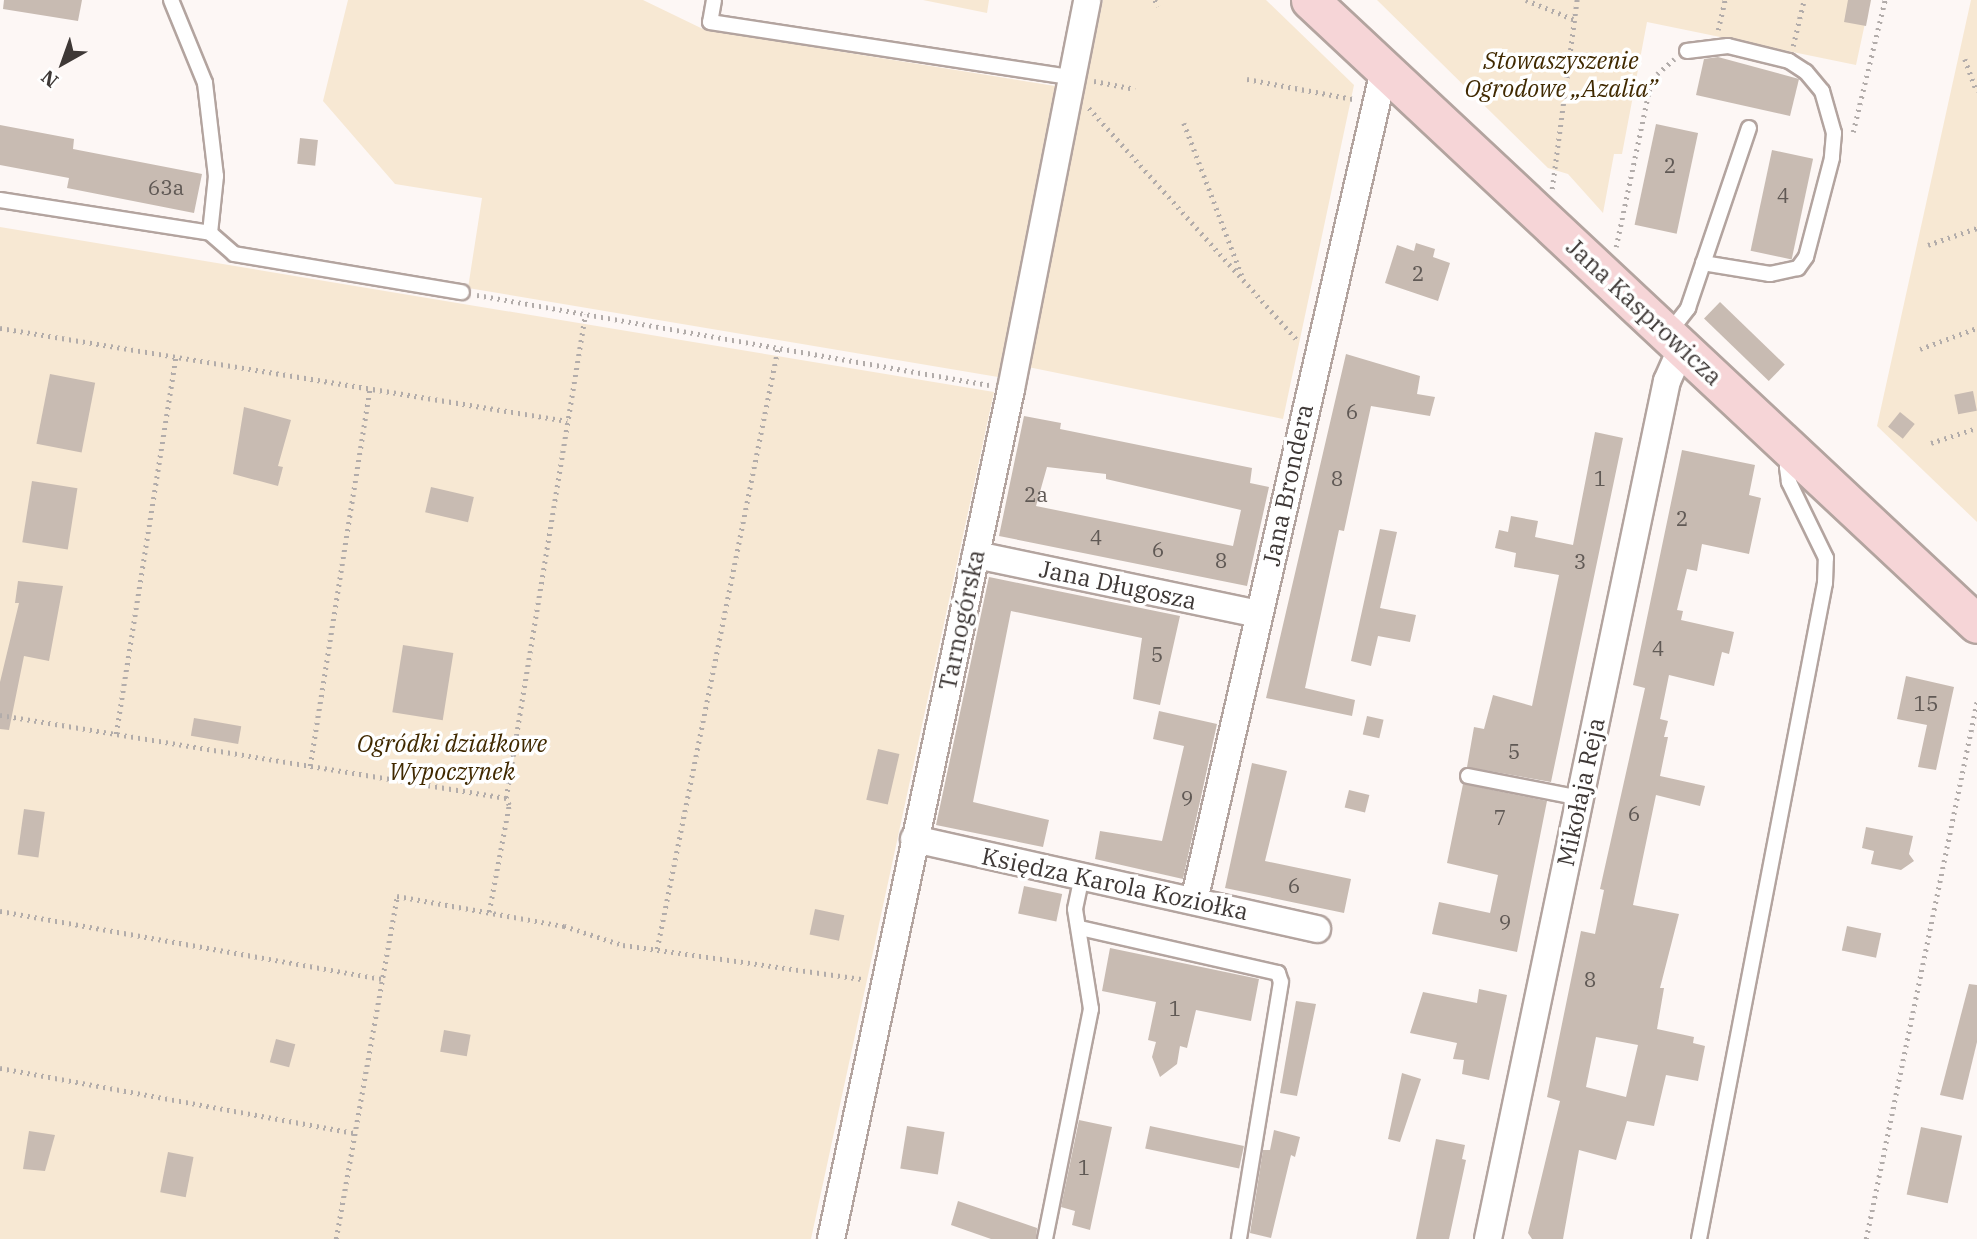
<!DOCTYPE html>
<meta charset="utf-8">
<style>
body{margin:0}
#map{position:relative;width:1977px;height:1239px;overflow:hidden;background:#fdf7f5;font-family:"IBM Plex Serif",serif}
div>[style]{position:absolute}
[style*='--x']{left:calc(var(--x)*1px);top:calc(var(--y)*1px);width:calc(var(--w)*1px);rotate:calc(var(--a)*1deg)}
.green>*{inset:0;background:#f7e8d3}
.building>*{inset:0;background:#c8bbb2;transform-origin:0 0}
.path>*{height:4.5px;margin-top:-2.25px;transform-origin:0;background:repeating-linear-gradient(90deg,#b2acaa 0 2px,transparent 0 7px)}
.roads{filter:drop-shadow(2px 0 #b3a49f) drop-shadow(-2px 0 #b3a49f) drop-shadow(0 2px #b3a49f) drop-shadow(0 -2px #b3a49f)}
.lane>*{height:14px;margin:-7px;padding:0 7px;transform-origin:7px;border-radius:7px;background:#fff}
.street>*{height:26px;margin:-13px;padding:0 13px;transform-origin:13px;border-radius:13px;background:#fff}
.secondary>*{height:37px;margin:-18.5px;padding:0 18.5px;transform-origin:18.5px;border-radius:18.5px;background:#f6d5d7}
span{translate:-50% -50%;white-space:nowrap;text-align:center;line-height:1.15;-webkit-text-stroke:7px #fff;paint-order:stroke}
.number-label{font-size:21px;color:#605955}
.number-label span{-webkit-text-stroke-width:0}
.park-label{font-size:24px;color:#402900;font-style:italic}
.street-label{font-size:24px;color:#3e3836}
.north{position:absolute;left:28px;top:28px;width:70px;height:70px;-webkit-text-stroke:5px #fff;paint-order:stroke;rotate:220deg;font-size:19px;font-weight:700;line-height:28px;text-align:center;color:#3e3836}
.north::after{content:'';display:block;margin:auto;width:24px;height:32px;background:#3e3836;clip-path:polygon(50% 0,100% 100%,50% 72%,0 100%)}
</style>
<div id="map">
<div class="green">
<i style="clip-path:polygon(348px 0,643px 0,705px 30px,1055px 86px,998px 377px,468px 288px,482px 198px,395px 184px,323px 101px)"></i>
<i style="clip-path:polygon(923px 0,989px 0,987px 13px)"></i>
<i style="clip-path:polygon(1103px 0,1266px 0,1354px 85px,1283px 419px,1028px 367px)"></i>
<i style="clip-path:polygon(1377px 0,1870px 0,1856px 65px,1647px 22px,1622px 154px,1614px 154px,1603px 213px,1568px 174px,1548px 168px)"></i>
<i style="clip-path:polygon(1971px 0,1977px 0,1977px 522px,1877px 426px)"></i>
<i style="clip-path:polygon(0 227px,994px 392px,811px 1239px,0 1239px)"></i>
</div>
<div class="building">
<i style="clip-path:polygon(4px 0,82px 0,78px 21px,3px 9px)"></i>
<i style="clip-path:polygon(1848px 0,1871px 0,1866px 26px,1844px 22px)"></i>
<i style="clip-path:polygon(1718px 57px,1799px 79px,1790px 116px,1696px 95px,1704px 59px)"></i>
<i style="left:1656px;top:124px;width:43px;height:103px;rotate:12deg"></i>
<i style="clip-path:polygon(0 125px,74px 139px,73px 149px,202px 174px,194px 213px,67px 188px,69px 178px,0 165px)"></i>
<i style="left:300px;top:138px;width:18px;height:26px;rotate:6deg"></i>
<i style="left:1772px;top:150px;width:42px;height:103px;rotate:12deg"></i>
<i style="clip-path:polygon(1416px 243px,1435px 249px,1433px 257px,1450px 263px,1438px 301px,1385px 283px,1397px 245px,1414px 251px)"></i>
<i style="left:1720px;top:302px;width:90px;height:23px;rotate:44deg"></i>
<i style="clip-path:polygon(1346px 354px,1420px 376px,1417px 394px,1435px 397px,1430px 416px,1371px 406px,1344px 531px,1339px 530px,1305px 688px,1355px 700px,1352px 716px,1266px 698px)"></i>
<i style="left:50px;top:374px;width:46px;height:71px;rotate:11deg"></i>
<i style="left:1973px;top:391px;width:20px;height:19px;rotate:79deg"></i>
<i style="clip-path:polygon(244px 407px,291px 420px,278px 466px,283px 467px,278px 486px,233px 474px)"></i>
<i style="left:1900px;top:412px;width:19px;height:19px;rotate:39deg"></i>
<i style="clip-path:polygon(evenodd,1024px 416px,1061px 423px,1060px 429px,1252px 468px,1250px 483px,1269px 487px,1247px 586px,999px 536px,1024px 416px,1047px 467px,1106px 474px,1106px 479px,1241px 510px,1233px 546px,1036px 506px,1047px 467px)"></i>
<i style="clip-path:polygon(1595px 432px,1623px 438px,1551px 782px,1467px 767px,1474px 727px,1484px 729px,1493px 695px,1532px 706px,1559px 575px,1514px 567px,1516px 553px,1495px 548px,1499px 530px,1508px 532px,1511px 516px,1538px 521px,1535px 537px,1573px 545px)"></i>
<i style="clip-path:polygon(evenodd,1682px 450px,1755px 465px,1749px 495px,1761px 498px,1749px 554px,1702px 544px,1697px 571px,1687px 569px,1677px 610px,1683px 611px,1681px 620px,1734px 632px,1729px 654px,1722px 652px,1714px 686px,1669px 675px,1660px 719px,1668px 721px,1664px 737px,1668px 737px,1660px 776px,1705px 786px,1700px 806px,1656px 795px,1633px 905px,1679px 914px,1660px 988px,1664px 988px,1657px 1029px,1694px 1037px,1693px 1043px,1705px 1046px,1698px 1081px,1666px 1075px,1654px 1126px,1627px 1121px,1616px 1160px,1579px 1150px,1563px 1239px,1532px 1239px,1528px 1233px,1560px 1101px,1547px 1097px,1581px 931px,1595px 934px,1604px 890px,1600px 889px,1645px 688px,1633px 685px,1682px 450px,1596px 1037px,1638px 1045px,1626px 1097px,1586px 1087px,1596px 1037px)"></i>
<i style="left:32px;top:481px;width:46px;height:62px;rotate:9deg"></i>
<i style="left:431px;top:487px;width:44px;height:26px;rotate:13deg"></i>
<i style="clip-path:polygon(1380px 529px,1397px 532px,1380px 608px,1416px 615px,1410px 642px,1378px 636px,1371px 666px,1351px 661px)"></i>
<i style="clip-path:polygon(989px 577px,1180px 616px,1160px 705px,1133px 699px,1142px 638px,1011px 611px,973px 802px,1049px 820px,1043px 847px,936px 825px)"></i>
<i style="clip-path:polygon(18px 581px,63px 586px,49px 661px,24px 656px,9px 730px,0 729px,0 682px,19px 603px,15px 603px)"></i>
<i style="left:403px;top:645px;width:51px;height:68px;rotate:9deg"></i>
<i style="clip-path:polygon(1906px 676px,1954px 687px,1936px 770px,1918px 767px,1927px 725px,1897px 719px)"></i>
<i style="clip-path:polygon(1159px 711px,1217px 724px,1183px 879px,1095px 859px,1100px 831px,1162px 841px,1184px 746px,1153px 739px)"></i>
<i style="left:1367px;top:716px;width:17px;height:19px;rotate:13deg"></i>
<i style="left:194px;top:718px;width:48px;height:18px;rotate:10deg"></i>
<i style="left:878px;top:749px;width:22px;height:52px;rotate:13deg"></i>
<i style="clip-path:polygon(1252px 763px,1287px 771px,1265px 861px,1351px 879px,1344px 913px,1225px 888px)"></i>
<i style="clip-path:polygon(1463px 784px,1547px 801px,1517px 952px,1432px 934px,1439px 902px,1490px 913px,1498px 875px,1447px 863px)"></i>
<i style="left:1349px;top:790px;width:21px;height:18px;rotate:14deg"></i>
<i style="left:24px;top:809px;width:21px;height:46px;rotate:8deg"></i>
<i style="clip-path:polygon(1866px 827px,1913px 836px,1909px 854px,1914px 861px,1901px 870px,1871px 864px,1874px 851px,1862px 848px)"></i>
<i style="left:1024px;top:886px;width:39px;height:28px;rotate:12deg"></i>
<i style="left:815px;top:909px;width:30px;height:26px;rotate:12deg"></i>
<i style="left:1847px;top:926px;width:35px;height:25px;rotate:12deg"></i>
<i style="clip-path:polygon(1110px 948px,1259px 979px,1251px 1021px,1196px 1010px,1187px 1048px,1180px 1046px,1177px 1064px,1160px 1077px,1152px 1057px,1156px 1042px,1148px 1040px,1156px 1002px,1102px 991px)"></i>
<i style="clip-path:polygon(1969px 984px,1977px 985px,1977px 1042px,1963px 1100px,1940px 1095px)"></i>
<i style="clip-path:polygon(1479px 989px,1507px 995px,1489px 1080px,1462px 1074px,1464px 1060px,1453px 1059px,1457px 1043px,1410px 1033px,1423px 992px,1477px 1003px)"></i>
<i style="clip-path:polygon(1296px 1001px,1316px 1004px,1297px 1096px,1280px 1093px)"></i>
<i style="left:444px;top:1030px;width:27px;height:22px;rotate:10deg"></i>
<i style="left:276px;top:1039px;width:20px;height:24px;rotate:15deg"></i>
<i style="clip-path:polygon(1402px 1073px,1421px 1079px,1400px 1142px,1388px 1139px)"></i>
<i style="clip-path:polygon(1079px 1120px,1112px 1127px,1090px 1230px,1072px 1225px,1075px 1211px,1061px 1207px)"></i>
<i style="left:907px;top:1126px;width:38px;height:43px;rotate:9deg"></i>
<i style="left:1150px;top:1126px;width:96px;height:23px;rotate:12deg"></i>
<i style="left:1921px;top:1127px;width:42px;height:69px;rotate:12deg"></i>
<i style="clip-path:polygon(1274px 1130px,1300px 1137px,1295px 1157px,1291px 1155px,1271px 1238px,1250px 1233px,1263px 1150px,1270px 1150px)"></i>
<i style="clip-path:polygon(29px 1131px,55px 1135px,45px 1171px,23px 1169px)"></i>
<i style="clip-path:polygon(1436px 1139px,1465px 1145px,1462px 1159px,1466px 1160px,1449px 1239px,1416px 1239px)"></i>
<i style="left:168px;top:1152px;width:26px;height:41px;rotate:11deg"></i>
<i style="clip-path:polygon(958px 1201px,1037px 1228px,1036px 1239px,991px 1239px,951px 1225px)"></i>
</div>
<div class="path">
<i style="--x:1155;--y:0;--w:7;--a:63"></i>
<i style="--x:1526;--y:0;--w:51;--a:22"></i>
<i style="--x:1718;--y:30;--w:31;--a:-77"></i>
<i style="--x:1793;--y:46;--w:47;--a:-76.6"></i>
<i style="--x:1965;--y:59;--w:35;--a:70"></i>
<i style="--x:1247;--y:79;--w:108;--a:10.7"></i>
<i style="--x:1094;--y:81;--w:42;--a:11"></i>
<i style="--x:1089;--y:108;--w:313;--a:48.1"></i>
<i style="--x:1184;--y:123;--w:164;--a:69.2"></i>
<i style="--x:1853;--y:132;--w:136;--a:-76.4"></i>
<i style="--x:1552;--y:189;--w:191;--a:-82.5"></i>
<i style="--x:1928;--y:245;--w:52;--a:-19.1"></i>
<i style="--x:1616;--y:247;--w:159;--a:-78.1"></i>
<i style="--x:1649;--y:91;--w:19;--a:-65"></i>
<i style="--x:1657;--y:74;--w:23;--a:-41"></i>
<i style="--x:477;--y:295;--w:520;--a:9.97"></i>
<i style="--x:0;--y:328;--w:575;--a:9.31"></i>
<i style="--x:1920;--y:349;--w:61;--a:-20.2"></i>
<i style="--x:1931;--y:443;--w:48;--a:-18.1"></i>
<i style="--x:0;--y:715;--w:513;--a:9.32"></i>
<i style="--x:506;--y:798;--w:490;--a:-80.7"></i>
<i style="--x:116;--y:734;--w:382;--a:-81"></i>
<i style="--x:310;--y:766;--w:382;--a:-81"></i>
<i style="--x:0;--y:911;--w:387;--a:10.1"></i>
<i style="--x:489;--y:912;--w:109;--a:-79.4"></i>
<i style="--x:509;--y:805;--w:8;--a:-113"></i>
<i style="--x:657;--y:949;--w:613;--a:-78.62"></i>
<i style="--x:0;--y:1068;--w:359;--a:10.4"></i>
<i style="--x:336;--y:1239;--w:348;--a:-79.9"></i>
<i style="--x:397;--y:896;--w:170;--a:10.2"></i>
<i style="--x:564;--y:926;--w:62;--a:17.9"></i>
<i style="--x:623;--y:945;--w:241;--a:8.1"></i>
<i style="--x:1866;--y:1239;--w:549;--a:-78.34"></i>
</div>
<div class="roads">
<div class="lane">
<i style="--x:171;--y:0;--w:90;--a:67.7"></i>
<i style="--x:205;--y:83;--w:94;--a:83.3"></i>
<i style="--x:216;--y:176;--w:57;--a:96"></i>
<i style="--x:714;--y:0;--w:22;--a:100"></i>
<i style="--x:710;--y:22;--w:365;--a:8.7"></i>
<i style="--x:1687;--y:51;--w:41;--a:-7"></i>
<i style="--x:1728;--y:46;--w:63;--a:13.8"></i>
<i style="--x:1789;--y:61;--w:20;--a:33"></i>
<i style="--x:1806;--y:72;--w:25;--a:50"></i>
<i style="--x:1822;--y:91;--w:44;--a:74.1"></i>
<i style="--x:1834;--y:133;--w:25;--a:95"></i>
<i style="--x:1832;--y:158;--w:102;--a:104.7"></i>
<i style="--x:1806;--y:257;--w:14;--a:126"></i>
<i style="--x:1798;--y:268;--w:29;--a:168"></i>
<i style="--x:1770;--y:274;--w:68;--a:-170.7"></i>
<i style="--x:0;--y:200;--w:213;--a:8.9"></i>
<i style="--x:210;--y:233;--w:32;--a:41"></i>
<i style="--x:234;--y:254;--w:231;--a:9.5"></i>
<i style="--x:1668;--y:334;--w:33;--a:-52"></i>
<i style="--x:1688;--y:308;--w:190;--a:-71.3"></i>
<i style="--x:1468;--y:776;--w:114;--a:11.1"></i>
<i style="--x:1080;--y:928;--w:203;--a:12.8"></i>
<i style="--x:1278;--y:973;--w:9;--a:72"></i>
<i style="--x:1281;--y:982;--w:260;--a:99.3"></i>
<i style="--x:1045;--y:1239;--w:235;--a:-78.7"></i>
<i style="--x:1091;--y:1009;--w:101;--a:-99.1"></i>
<i style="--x:1075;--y:909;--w:33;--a:-78"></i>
<i style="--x:1699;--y:1239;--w:668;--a:-79.13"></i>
<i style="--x:1825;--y:583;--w:25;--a:-88"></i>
<i style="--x:1826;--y:558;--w:85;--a:-116"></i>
<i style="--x:1789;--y:482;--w:15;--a:-98"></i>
<i style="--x:1787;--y:467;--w:11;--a:-68"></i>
</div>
<div class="street">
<i style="--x:976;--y:555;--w:289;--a:11.8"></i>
<i style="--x:914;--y:839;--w:413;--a:12.6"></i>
<i style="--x:1194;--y:901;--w:852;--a:-77.12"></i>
<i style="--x:831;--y:1239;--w:869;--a:-78.04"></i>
<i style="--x:1011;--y:389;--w:396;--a:-78.9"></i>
<i style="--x:1488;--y:1239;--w:876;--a:-78.22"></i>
<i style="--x:1667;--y:381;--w:36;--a:-66"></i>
</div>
<div class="secondary">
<i style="--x:1310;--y:0;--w:913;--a:43.09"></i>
</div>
</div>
<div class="number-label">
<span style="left:1670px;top:165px">2</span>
<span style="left:166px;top:187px">63a</span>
<span style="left:1783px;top:195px">4</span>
<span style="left:1418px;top:273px">2</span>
<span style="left:1352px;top:411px">6</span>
<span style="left:1337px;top:478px">8</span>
<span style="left:1600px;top:478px">1</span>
<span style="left:1036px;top:494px">2a</span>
<span style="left:1682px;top:518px">2</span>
<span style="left:1096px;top:537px">4</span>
<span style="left:1158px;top:549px">6</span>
<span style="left:1221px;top:560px">8</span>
<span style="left:1580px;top:561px">3</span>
<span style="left:1658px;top:648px">4</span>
<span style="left:1157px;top:654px">5</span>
<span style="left:1926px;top:703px">15</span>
<span style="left:1514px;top:751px">5</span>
<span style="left:1187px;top:798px">9</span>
<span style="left:1634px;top:813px">6</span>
<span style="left:1500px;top:817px">7</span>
<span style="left:1294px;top:885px">6</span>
<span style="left:1505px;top:922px">9</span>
<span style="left:1590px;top:979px">8</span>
<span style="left:1175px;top:1008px">1</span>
<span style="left:1084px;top:1167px">1</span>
</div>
<div class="park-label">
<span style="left:1561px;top:75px">Stowaszyszenie<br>Ogrodowe „Azalia”</span>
<span style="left:452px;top:758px">Ogródki działkowe<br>Wypoczynek</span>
</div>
<div class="street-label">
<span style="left:1644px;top:312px;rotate:43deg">Jana Kasprowicza</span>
<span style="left:1288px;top:485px;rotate:-78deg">Jana Brondera</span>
<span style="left:1118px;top:585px;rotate:12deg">Jana Długosza</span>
<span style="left:962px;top:620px;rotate:-78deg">Tarnogórska</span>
<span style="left:1581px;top:792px;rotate:-78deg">Mikołaja Reja</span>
<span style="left:1115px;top:884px;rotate:12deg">Księdza Karola Koziołka</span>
</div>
<div class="north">N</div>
</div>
